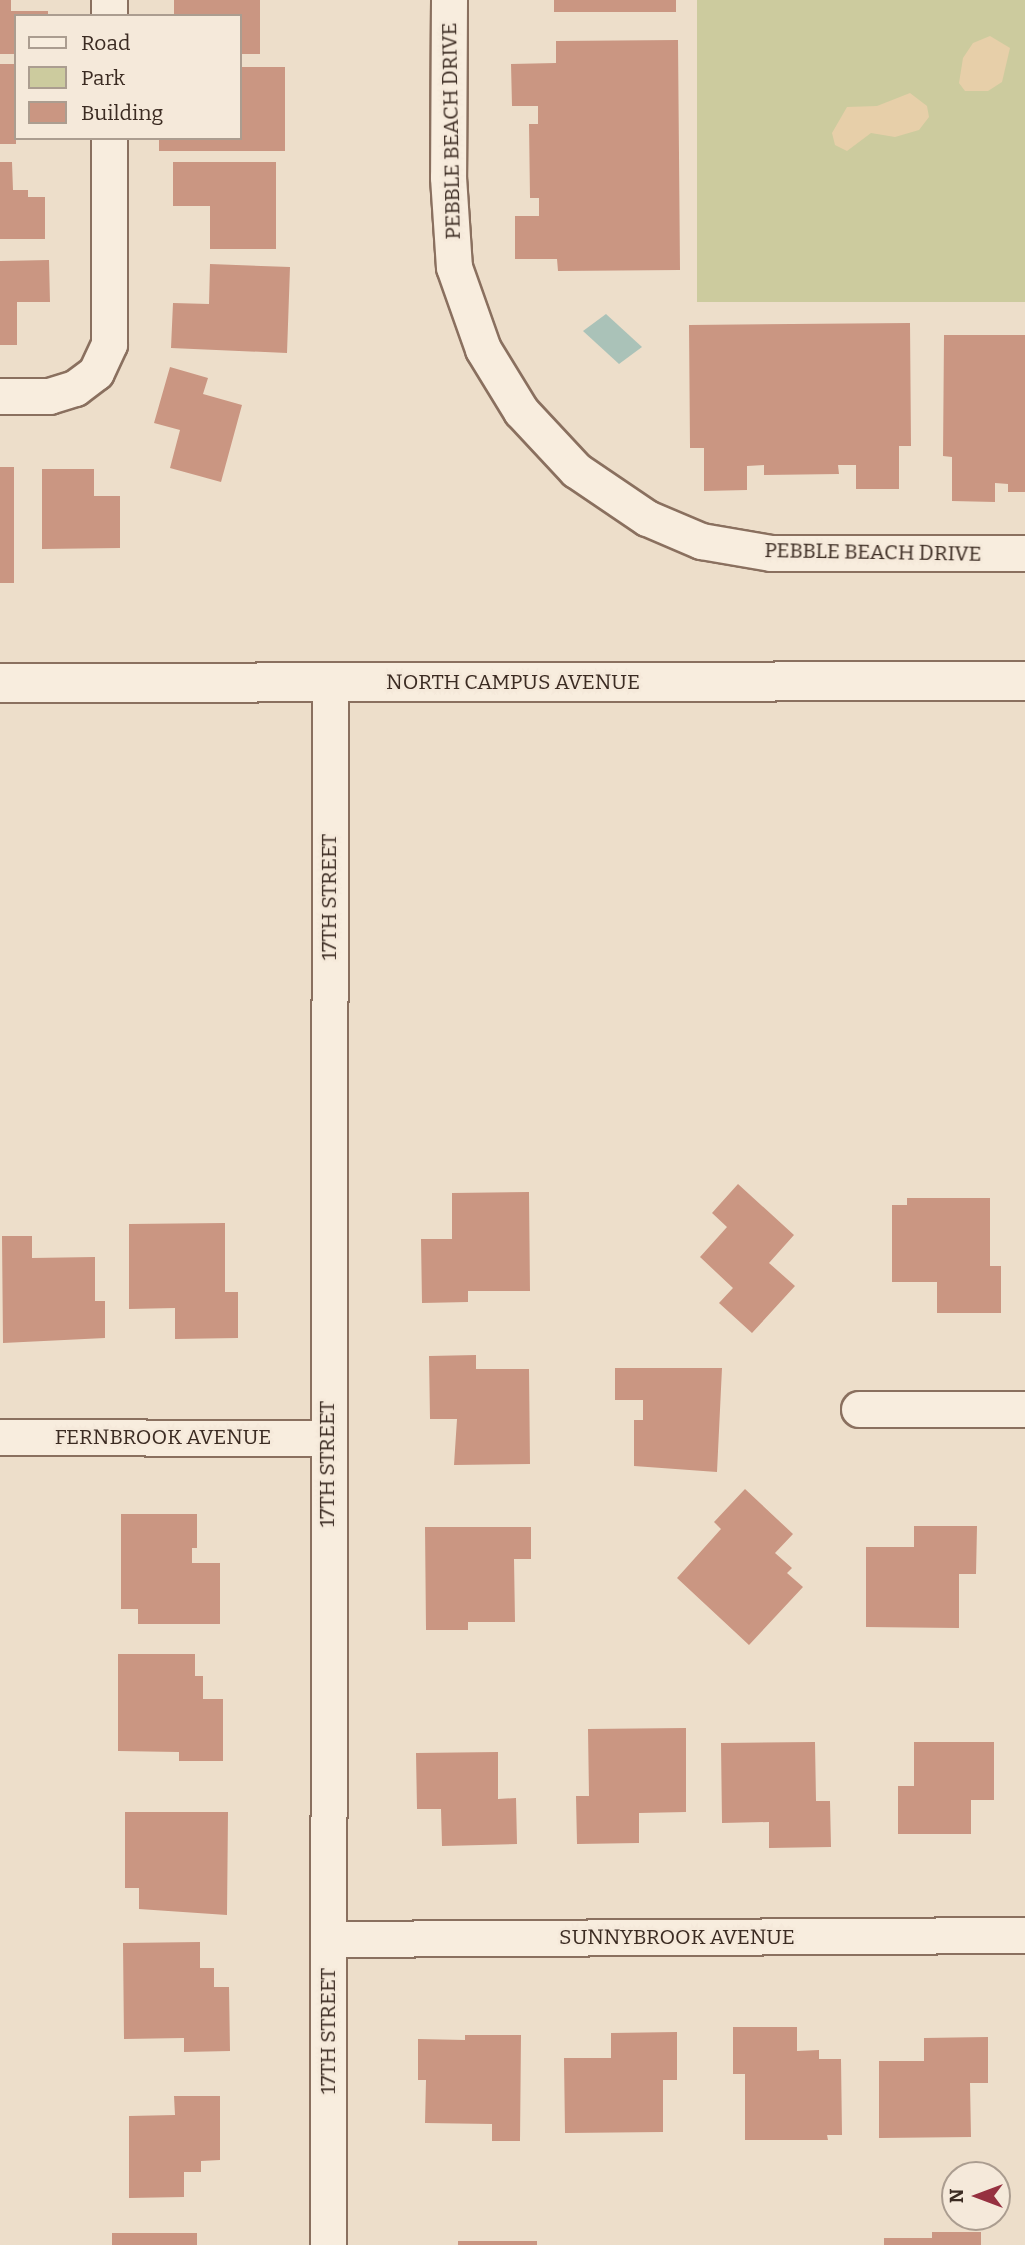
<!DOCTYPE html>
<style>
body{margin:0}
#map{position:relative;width:1025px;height:2245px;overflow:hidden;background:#eddeca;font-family:Bitter,serif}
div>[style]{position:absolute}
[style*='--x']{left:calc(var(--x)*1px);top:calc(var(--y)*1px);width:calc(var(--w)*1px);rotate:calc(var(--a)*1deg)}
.green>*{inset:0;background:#cccb9e;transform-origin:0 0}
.sand>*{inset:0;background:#e7cfa9}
.water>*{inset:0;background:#aac2b8}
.building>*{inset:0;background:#ca9682;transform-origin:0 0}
.roads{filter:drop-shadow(2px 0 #8a705f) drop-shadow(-2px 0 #8a705f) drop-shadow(0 2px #8a705f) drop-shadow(0 -2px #8a705f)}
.street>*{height:35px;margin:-17.5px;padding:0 17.5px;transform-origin:17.5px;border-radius:17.5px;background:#f8edde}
.secondary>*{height:38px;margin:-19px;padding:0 19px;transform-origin:19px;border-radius:19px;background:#f8edde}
span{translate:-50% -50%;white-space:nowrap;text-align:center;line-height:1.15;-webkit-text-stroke:5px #f5e9da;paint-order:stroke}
.street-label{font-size:21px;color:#3b2b22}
.legend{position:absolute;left:14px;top:14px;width:228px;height:126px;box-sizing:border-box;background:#f5e9da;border:2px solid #ab9d90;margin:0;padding:9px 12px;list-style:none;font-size:21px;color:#3b2b22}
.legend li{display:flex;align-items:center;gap:14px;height:35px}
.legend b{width:35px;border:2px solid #ab9d90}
.north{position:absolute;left:941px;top:2161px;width:70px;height:70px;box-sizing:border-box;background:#f5e9da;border:2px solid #ab9d90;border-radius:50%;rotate:270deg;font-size:19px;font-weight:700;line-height:28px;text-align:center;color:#3b2b22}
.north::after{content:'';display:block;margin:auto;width:24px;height:32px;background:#963140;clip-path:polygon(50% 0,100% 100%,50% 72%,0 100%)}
</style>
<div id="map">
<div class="green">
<i style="left:697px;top:0;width:328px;height:302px"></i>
</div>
<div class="sand">
<i style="clip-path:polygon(990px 36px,1010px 48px,1002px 82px,988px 91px,965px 91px,959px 83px,963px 58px,973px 43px)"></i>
<i style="clip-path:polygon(910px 93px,927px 106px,929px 117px,919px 130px,895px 137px,871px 133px,847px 151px,835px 145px,832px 133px,847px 107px,877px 106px)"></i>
</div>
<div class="water">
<i style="clip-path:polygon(606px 314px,642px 347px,619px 364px,583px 331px)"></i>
</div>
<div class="building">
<i style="clip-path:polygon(0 0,11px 0,11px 11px,48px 11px,48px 16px,16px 16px,16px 54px,0 54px)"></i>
<i style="clip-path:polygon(174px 0,260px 0,260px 54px,240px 54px,240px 16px,174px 16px)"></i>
<i style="left:554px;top:0;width:122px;height:12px"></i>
<i style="clip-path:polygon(678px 40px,680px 270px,558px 271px,557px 259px,515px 259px,515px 216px,539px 216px,539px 198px,530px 198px,529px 124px,538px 124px,538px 106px,512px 106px,511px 64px,556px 63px,556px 41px)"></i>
<i style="left:0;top:64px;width:16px;height:80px"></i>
<i style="clip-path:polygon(240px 67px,285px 67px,285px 151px,159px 151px,159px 138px,240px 138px)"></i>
<i style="clip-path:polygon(0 162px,12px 162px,13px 190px,28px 190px,28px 197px,45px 197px,45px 239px,0 239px)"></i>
<i style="clip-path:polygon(173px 162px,276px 162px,276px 249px,210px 249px,210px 206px,173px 206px)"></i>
<i style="clip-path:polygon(49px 260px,50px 302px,17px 302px,17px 345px,0 345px,0 261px)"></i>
<i style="clip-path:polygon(210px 264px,290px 267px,287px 353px,171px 348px,173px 303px,209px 304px)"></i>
<i style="clip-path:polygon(910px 323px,911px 446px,899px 446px,899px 489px,856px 489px,856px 465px,838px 465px,839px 474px,764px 475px,764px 465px,747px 466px,747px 490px,704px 491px,704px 448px,690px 448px,689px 325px)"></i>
<i style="clip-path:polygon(944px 335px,1025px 335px,1025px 492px,1008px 492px,1008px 484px,995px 483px,995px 502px,952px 501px,952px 457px,943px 456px)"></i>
<i style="clip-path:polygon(170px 367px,208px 378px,203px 394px,242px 405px,221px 482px,170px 468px,180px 430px,154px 423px)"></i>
<i style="left:14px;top:467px;width:116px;height:14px;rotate:90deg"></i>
<i style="clip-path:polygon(42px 469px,94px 469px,94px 496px,120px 496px,120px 548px,42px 549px)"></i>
<i style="clip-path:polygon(738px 1184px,794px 1235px,769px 1263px,795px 1286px,752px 1333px,719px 1303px,733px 1288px,700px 1257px,727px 1227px,712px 1213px)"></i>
<i style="clip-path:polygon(529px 1192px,530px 1291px,468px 1291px,468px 1302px,422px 1303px,421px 1239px,452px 1239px,452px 1193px)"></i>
<i style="clip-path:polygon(907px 1198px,990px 1198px,990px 1266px,1001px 1266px,1001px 1313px,937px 1313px,937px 1282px,892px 1282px,892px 1205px,907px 1205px)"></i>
<i style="clip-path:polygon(225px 1223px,225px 1292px,238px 1292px,238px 1338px,175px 1339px,175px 1308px,129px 1309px,129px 1224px)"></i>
<i style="clip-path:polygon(2px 1236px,32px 1236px,32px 1258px,95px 1257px,95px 1301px,105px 1301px,105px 1338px,3px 1343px)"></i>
<i style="clip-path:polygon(476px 1355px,476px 1369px,529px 1369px,530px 1464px,454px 1465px,457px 1419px,430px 1419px,429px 1356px)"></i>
<i style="clip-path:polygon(615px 1368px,722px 1368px,717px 1472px,634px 1466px,634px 1420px,643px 1420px,643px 1400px,615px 1400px)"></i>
<i style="clip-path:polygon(745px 1489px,793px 1534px,775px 1553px,792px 1568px,787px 1573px,803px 1587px,749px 1645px,677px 1578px,721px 1529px,714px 1522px)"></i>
<i style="clip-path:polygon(121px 1514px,197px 1514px,197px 1548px,192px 1548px,192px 1563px,220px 1563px,220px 1624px,138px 1624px,138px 1609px,121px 1609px)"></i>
<i style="clip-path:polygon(914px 1526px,977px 1526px,976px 1574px,959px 1574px,959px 1628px,866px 1627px,866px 1547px,914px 1547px)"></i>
<i style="clip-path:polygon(425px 1527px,531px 1527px,531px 1559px,514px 1559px,515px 1622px,468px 1622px,468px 1630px,426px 1630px)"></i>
<i style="clip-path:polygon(118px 1654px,195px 1654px,195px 1676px,203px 1676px,203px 1699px,223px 1699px,223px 1761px,179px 1761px,179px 1752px,118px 1751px)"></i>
<i style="clip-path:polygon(686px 1728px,686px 1812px,639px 1813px,639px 1843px,577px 1844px,576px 1796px,589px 1796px,588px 1729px)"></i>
<i style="clip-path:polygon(815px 1742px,816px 1801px,830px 1801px,831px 1847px,769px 1848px,769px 1822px,722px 1823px,721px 1743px)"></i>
<i style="clip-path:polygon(914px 1742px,994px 1742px,994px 1800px,971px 1800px,971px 1834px,898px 1834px,898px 1786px,914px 1786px)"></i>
<i style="clip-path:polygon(498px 1752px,498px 1799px,516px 1798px,517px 1844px,442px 1846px,441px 1809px,417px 1809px,416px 1753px)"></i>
<i style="clip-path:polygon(125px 1812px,228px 1812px,227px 1915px,139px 1909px,139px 1888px,125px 1888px)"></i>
<i style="clip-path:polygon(200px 1942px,200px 1968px,214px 1968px,214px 1987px,229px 1987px,230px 2051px,184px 2052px,184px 2038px,124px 2039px,123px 1943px)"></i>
<i style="clip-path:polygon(733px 2027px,797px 2027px,797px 2051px,819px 2050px,819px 2059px,841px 2059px,842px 2135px,827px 2135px,828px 2140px,745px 2140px,745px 2074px,733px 2074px)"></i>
<i style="clip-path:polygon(677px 2032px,677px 2080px,663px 2080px,663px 2132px,565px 2133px,564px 2058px,611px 2058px,611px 2033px)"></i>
<i style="clip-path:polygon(465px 2035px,521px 2035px,520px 2141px,492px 2141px,492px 2124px,425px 2123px,426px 2080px,418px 2080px,418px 2039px,465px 2040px)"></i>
<i style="clip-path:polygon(988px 2037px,988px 2083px,970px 2083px,971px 2137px,879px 2138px,879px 2061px,924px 2061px,924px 2038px)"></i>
<i style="clip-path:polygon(174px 2096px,220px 2096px,220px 2160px,201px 2161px,201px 2172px,184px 2172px,184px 2197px,129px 2198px,129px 2116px,175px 2115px)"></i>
<i style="clip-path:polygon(932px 2232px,981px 2232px,981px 2245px,884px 2245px,884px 2238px,932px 2238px)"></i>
<i style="left:197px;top:2233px;width:12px;height:85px;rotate:90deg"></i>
<i style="left:458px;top:2241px;width:79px;height:4px"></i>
</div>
<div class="roads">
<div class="street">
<i style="--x:109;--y:0;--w:16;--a:90"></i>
<i style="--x:449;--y:0;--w:177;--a:90.3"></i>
<i style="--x:448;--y:177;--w:90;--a:86.2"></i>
<i style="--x:454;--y:267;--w:87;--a:70.5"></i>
<i style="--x:483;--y:349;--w:73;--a:58.5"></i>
<i style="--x:521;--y:411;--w:81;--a:47"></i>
<i style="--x:576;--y:470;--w:86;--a:34.1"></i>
<i style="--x:647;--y:518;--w:59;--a:23.1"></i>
<i style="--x:701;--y:541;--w:71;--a:9.7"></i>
<i style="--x:771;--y:553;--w:254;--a:0"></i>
<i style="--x:0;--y:396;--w:49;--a:0"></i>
<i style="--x:49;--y:396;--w:27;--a:-17"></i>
<i style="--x:75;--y:388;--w:26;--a:-37"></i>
<i style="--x:96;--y:372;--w:31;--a:-65"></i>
<i style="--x:109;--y:344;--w:206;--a:-90"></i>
<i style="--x:859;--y:1409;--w:166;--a:0"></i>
<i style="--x:0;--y:1437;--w:326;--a:0.2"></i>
<i style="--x:328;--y:1939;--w:697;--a:-0.33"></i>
<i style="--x:328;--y:2245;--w:1562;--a:-89.93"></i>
</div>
<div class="secondary">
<i style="--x:0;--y:683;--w:1025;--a:-0.11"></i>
</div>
</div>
<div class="street-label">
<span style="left:451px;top:131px;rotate:-91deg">PEBBLE BEACH DRIVE</span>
<span style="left:873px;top:552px;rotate:1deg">PEBBLE BEACH DRIVE</span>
<span style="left:513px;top:682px">NORTH CAMPUS AVENUE</span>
<span style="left:329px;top:897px;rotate:-90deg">17TH STREET</span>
<span style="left:163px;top:1437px">FERNBROOK AVENUE</span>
<span style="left:327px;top:1464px;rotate:-90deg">17TH STREET</span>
<span style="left:677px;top:1937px">SUNNYBROOK AVENUE</span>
<span style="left:328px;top:2031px;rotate:-90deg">17TH STREET</span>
</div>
<ul class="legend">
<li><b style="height:9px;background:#f8edde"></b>Road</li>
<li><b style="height:19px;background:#cccb9e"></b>Park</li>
<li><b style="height:19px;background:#ca9682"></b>Building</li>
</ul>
<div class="north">N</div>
</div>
